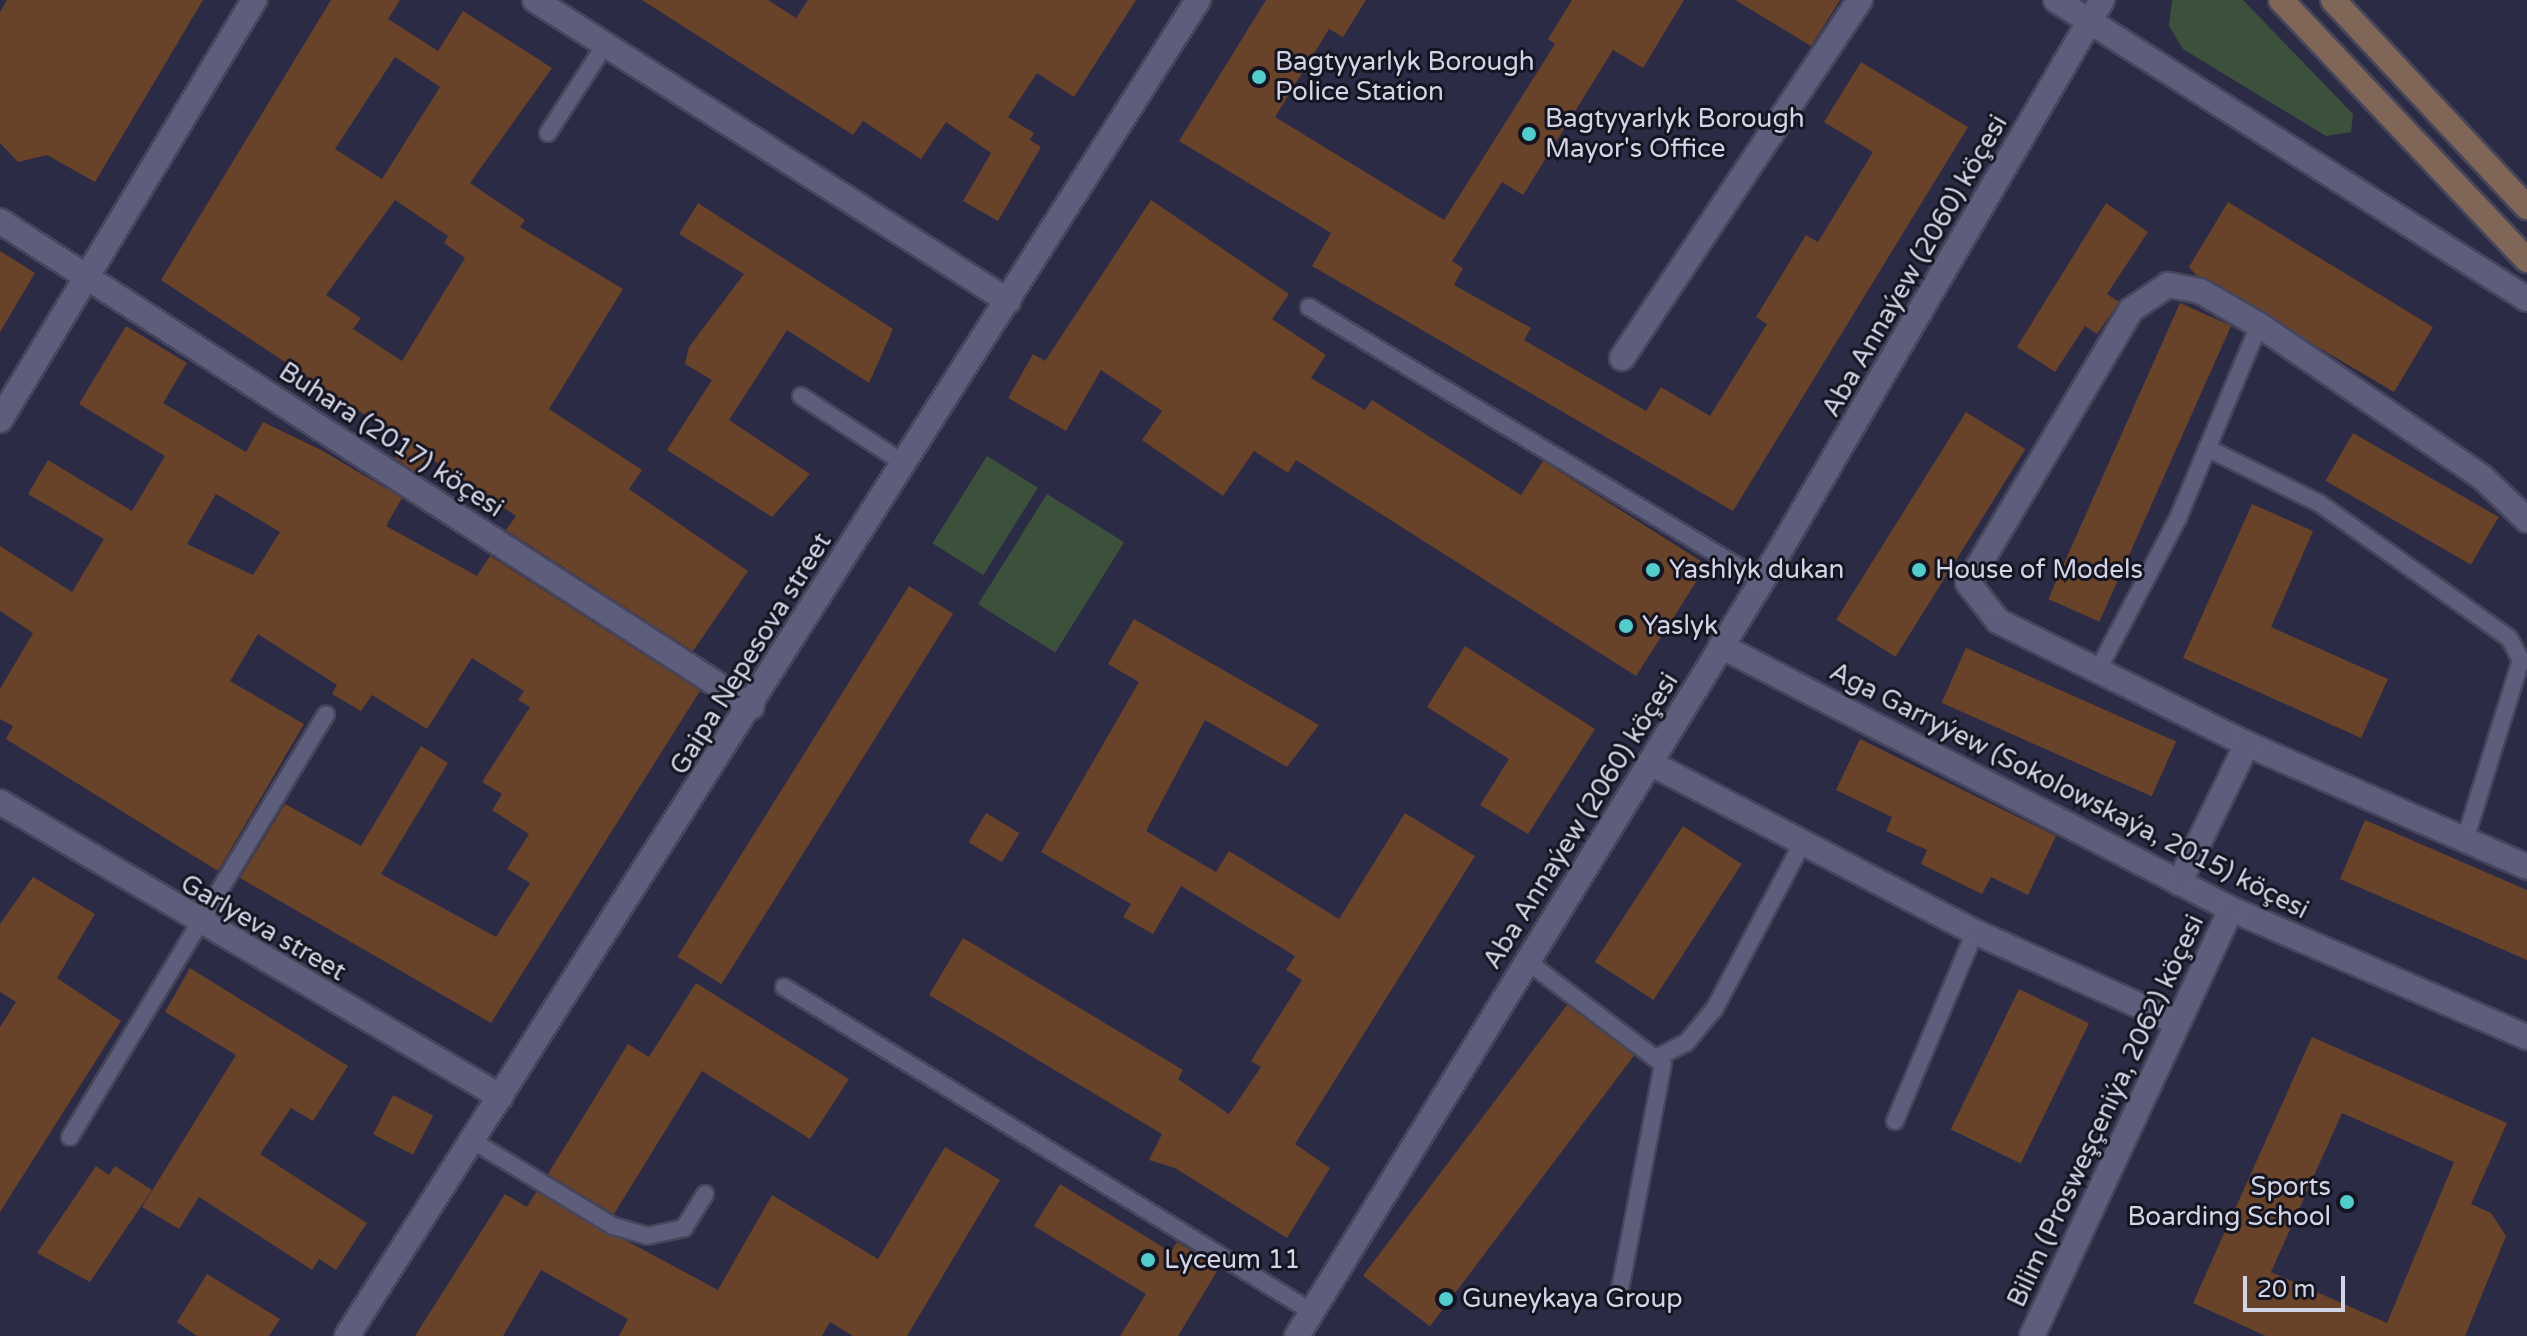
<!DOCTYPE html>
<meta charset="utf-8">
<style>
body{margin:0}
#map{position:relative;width:2527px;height:1336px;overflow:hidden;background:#2b2b45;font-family:"Varela Round",sans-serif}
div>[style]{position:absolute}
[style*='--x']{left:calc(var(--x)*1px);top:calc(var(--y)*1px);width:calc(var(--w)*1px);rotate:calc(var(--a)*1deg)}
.green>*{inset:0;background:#3c513c;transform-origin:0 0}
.building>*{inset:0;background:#69422a;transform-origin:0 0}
.roads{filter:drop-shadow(2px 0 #46455b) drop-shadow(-2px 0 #46455b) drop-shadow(0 2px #46455b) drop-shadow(0 -2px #46455b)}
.service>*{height:16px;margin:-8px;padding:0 8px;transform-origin:8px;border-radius:8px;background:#5d5e7b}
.minor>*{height:24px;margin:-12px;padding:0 12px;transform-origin:12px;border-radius:12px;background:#5d5e7b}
.tertiary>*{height:24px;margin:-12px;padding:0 12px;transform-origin:12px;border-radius:12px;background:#5d5e7b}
.secondary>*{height:24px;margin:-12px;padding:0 12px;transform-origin:12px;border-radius:12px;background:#7f6656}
.dots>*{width:22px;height:22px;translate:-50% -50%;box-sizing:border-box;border:4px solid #151521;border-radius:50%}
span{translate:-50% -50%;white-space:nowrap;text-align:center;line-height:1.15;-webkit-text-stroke:6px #151521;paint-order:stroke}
.poi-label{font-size:26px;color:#d3d4e5}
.left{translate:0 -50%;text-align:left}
.right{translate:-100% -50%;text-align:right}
.street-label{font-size:26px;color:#d3d4e5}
.scale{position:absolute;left:2243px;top:1276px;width:102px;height:36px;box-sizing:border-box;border:4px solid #d3d4e5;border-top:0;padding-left:10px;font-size:24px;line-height:28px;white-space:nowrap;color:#d3d4e5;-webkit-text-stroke:6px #151521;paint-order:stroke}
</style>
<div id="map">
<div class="green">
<i style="clip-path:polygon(2172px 0,2243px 0,2353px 114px,2351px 132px,2326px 136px,2183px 49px,2169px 26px)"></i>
<i style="left:987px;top:456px;width:60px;height:103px;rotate:32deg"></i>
<i style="left:1047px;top:494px;width:91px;height:130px;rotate:32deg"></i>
</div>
<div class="building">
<i style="clip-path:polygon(7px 0,203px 0,95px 182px,47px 155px,18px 162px,0 143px,0 12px)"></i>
<i style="clip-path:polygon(evenodd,331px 0,400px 0,388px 19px,438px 51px,463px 11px,552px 68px,470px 183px,525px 220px,520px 227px,623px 289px,549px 409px,642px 470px,629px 489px,748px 571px,693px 651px,506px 530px,516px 516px,427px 456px,417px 473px,395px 458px,406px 442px,161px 280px,331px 0,395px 57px,440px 87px,382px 179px,335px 149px,395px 57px,331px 0,395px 200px,448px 236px,444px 243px,465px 258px,402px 361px,353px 329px,361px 318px,326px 295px,395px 200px)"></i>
<i style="clip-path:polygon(642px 0,768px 0,796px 18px,808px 0,1136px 0,1074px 97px,1037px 73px,1008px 117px,1034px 133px,1030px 140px,1041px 147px,998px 221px,963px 201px,991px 153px,946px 122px,921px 159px,863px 121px,853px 135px)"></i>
<i style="clip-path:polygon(1266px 0,1366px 0,1343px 37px,1329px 29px,1275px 117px,1444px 220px,1555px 44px,1548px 39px,1572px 0,1684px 0,1643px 68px,1613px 50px,1523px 195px,1502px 182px,1452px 261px,1463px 268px,1454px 285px,1531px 328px,1524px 340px,1646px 411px,1661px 387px,1710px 416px,1767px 324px,1756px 317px,1806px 235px,1818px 242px,1873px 152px,1824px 122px,1861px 62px,1968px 127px,1733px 511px,1312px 266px,1331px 233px,1179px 141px)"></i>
<i style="clip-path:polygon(1735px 0,1840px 0,1811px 46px)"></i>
<i style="clip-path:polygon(1151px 200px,1289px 294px,1272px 319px,1326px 355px,1311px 378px,1365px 410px,1372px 400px,1521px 495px,1543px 461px,1707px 565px,1636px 676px,1296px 460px,1288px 473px,1254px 451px,1223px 496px,1142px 440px,1162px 411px,1101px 370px,1066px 431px,1008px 398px,1033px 354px,1045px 361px)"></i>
<i style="clip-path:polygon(2228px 202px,2433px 327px,2394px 392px,2196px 275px,2189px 267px)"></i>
<i style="clip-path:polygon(698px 203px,893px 329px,869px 383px,787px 330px,729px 420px,810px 474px,772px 517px,667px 450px,712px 380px,685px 364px,689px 347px,744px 274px,679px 234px)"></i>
<i style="clip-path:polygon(2106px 203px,2148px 232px,2107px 294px,2119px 302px,2113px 311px,2097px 334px,2085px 326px,2055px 372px,2017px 347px)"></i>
<i style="clip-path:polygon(0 251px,35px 273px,0 332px)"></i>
<i style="left:2180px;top:303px;width:56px;height:324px;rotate:24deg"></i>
<i style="clip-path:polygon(evenodd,126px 326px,187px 363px,163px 403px,246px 452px,263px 422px,323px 451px,402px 498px,386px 526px,477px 576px,490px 556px,700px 691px,491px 1023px,240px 878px,285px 804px,361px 846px,421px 746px,448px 763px,381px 874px,496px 937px,530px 883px,507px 869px,529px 834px,492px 810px,502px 794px,482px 782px,530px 707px,518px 700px,524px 691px,472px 658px,427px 729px,372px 695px,361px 711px,332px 694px,337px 685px,258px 634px,230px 681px,304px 724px,218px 871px,6px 739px,13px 726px,0 719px,0 689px,33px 633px,0 611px,0 546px,72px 592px,104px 539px,28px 494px,48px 460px,132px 511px,165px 456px,79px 404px,126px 326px,216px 494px,280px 532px,253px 575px,187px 544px,216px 494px)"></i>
<i style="left:1966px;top:412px;width:70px;height:245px;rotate:32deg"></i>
<i style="left:2353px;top:433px;width:168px;height:55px;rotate:30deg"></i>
<i style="clip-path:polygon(2252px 504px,2313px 531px,2271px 627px,2388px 679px,2361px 738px,2183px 658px)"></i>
<i style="left:909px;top:586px;width:52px;height:437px;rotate:32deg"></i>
<i style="clip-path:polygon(1134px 619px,1319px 725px,1287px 767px,1205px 720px,1146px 831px,1216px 872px,1229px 851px,1339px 919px,1405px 813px,1475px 856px,1295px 1144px,1330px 1168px,1287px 1238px,1175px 1168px,1149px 1160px,1162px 1134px,929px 995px,963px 938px,1183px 1070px,1178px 1079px,1229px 1114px,1261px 1067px,1251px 1061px,1302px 980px,1286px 970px,1295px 956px,1181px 886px,1153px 934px,1123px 917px,1131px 904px,1041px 852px,1139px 682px,1108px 664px)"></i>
<i style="clip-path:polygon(1465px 646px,1595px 729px,1528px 834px,1480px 805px,1509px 759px,1427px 707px)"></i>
<i style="left:1966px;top:648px;width:230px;height:60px;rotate:24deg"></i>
<i style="clip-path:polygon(1860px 739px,2056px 836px,2028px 895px,1991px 877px,1982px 894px,1921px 864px,1927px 850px,1886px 831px,1892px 817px,1836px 790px)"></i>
<i style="left:986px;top:813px;width:39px;height:34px;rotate:31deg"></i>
<i style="clip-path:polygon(2365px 820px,2527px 890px,2527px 960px,2340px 879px)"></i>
<i style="left:1683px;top:826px;width:70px;height:162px;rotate:33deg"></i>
<i style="clip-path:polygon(33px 877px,95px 914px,57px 978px,121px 1021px,0 1212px,0 1027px,16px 1002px,0 992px,0 924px)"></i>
<i style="clip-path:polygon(190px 968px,348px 1066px,313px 1121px,291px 1108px,260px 1154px,367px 1223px,336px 1270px,319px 1259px,312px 1270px,199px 1197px,179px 1229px,142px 1207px,236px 1055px,165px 1012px)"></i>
<i style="clip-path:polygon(696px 983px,849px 1079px,810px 1139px,702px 1071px,614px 1214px,548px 1174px,628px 1044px,649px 1057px)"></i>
<i style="left:2019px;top:989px;width:78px;height:156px;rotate:26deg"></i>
<i style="left:1567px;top:1005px;width:84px;height:339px;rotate:37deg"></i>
<i style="clip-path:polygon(evenodd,2312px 1037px,2507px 1123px,2471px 1204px,2491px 1213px,2506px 1236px,2465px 1336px,2266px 1336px,2193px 1303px,2312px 1037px,2342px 1113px,2454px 1162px,2387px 1323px,2271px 1272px,2342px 1113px)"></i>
<i style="left:393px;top:1095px;width:45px;height:44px;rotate:27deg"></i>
<i style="clip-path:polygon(945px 1147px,1000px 1180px,907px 1336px,853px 1336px,830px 1322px,822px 1336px,619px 1336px,628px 1319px,541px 1270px,503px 1336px,415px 1336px,505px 1194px,527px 1207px,536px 1192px,718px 1290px,772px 1195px,878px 1259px)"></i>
<i style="clip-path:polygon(96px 1166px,109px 1175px,115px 1166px,152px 1190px,90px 1282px,37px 1253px)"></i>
<i style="clip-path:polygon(1060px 1184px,1171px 1252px,1177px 1242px,1219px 1268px,1178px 1336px,1120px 1336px,1146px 1294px,1034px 1226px)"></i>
<i style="clip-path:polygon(207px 1274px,280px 1319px,269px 1336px,197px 1336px,177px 1322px)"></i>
</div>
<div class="roads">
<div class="service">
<i style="--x:548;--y:133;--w:105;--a:-57.1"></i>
<i style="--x:1309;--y:307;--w:529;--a:31.17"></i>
<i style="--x:801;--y:396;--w:124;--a:33.2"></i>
<i style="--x:2207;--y:448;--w:125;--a:26.2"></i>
<i style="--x:2319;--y:503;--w:233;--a:35.4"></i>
<i style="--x:2509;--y:638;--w:25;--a:61"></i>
<i style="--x:2521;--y:660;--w:185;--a:107.3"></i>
<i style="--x:2098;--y:670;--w:172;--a:-62.2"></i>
<i style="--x:2178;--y:518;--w:209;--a:-67.2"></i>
<i style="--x:1528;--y:962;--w:169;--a:37.1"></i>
<i style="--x:1663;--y:1064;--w:235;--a:100.8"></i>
<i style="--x:784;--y:987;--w:620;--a:31.61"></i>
<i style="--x:1658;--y:1057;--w:31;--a:-27"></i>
<i style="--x:1686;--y:1043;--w:45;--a:-50.4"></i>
<i style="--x:1715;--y:1008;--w:190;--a:-62.1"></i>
<i style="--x:1895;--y:1121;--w:205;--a:-67.1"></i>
<i style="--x:70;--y:1137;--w:494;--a:-58.8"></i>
<i style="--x:473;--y:1141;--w:164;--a:31.3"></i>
<i style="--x:613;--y:1226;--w:35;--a:16"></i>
<i style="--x:647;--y:1236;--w:38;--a:-12"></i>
<i style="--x:684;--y:1228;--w:40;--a:-58"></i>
</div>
<div class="minor">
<i style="--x:535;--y:0;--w:561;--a:32.47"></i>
<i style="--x:0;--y:221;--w:895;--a:32.87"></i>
<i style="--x:1622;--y:358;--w:430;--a:-56.4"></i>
<i style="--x:0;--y:420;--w:491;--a:-58.8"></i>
<i style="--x:2527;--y:520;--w:62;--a:-136.3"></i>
<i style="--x:2482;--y:477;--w:270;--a:-145.7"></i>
<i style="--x:2259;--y:325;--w:68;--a:-150"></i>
<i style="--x:2200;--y:291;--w:33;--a:-169"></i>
<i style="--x:2168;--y:285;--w:45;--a:146"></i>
<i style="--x:2131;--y:310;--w:318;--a:120.8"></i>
<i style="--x:1968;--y:583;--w:48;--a:51.7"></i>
<i style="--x:1998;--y:621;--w:278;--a:26.3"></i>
<i style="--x:2247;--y:744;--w:306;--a:23.7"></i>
<i style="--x:1721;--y:646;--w:574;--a:27.28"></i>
<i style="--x:2231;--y:909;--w:322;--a:23.4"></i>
<i style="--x:1650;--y:763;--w:366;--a:27.5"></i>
<i style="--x:1975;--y:932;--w:220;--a:24.1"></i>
<i style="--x:0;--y:802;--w:581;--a:30.49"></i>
<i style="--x:2179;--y:883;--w:155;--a:-63.9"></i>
<i style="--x:347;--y:1336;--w:1584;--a:-57.5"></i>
<i style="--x:2032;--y:1336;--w:471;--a:-65"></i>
</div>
<div class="tertiary">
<i style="--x:2056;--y:0;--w:558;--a:32.41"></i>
<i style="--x:1297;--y:1336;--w:887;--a:-58.37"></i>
<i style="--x:1762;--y:581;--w:673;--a:-59.66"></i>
</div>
<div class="secondary">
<i style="--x:2281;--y:0;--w:358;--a:46.6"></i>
<i style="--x:2333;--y:0;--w:284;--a:46.9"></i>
</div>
</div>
<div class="dots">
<i style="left:1259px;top:77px;background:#53cdcb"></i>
<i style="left:1529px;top:134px;background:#53cdcb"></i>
<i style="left:1653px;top:570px;background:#53cdcb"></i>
<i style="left:1919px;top:570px;background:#53cdcb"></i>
<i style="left:1626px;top:626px;background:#53cdcb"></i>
<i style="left:2347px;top:1202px;background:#53cdcb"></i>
<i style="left:1148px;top:1260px;background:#53cdcb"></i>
<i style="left:1446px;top:1299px;background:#53cdcb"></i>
</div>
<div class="poi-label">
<span class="left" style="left:1275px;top:77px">Bagtyyarlyk Borough<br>Police Station</span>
<span class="left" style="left:1545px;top:134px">Bagtyyarlyk Borough<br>Mayor's Office</span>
<span class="left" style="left:1669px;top:570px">Yashlyk dukan</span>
<span class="left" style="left:1935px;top:570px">House of Models</span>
<span class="left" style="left:1642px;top:626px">Yaslyk</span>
<span class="right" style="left:2331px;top:1202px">Sports<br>Boarding School</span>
<span class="left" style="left:1164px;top:1260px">Lyceum 11</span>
<span class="left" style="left:1462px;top:1299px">Guneykaya Group</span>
</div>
<div class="street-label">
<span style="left:1915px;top:266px;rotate:-60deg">Aba Annaýew (2060) köçesi</span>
<span style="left:391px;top:440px;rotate:33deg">Buhara (2017) köçesi</span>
<span style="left:751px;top:654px;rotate:-58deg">Gaipa Nepesova street</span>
<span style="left:2069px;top:791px;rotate:27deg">Aga Garryýew (Sokolowskaýa, 2015) köçesi</span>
<span style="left:1581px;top:821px;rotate:-58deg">Aba Annaýew (2060) köçesi</span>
<span style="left:263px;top:928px;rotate:30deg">Garlyeva street</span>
<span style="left:2106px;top:1111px;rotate:-65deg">Bilim (Prosweşçeniýa, 2062) köçesi</span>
</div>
<div class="scale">20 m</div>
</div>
